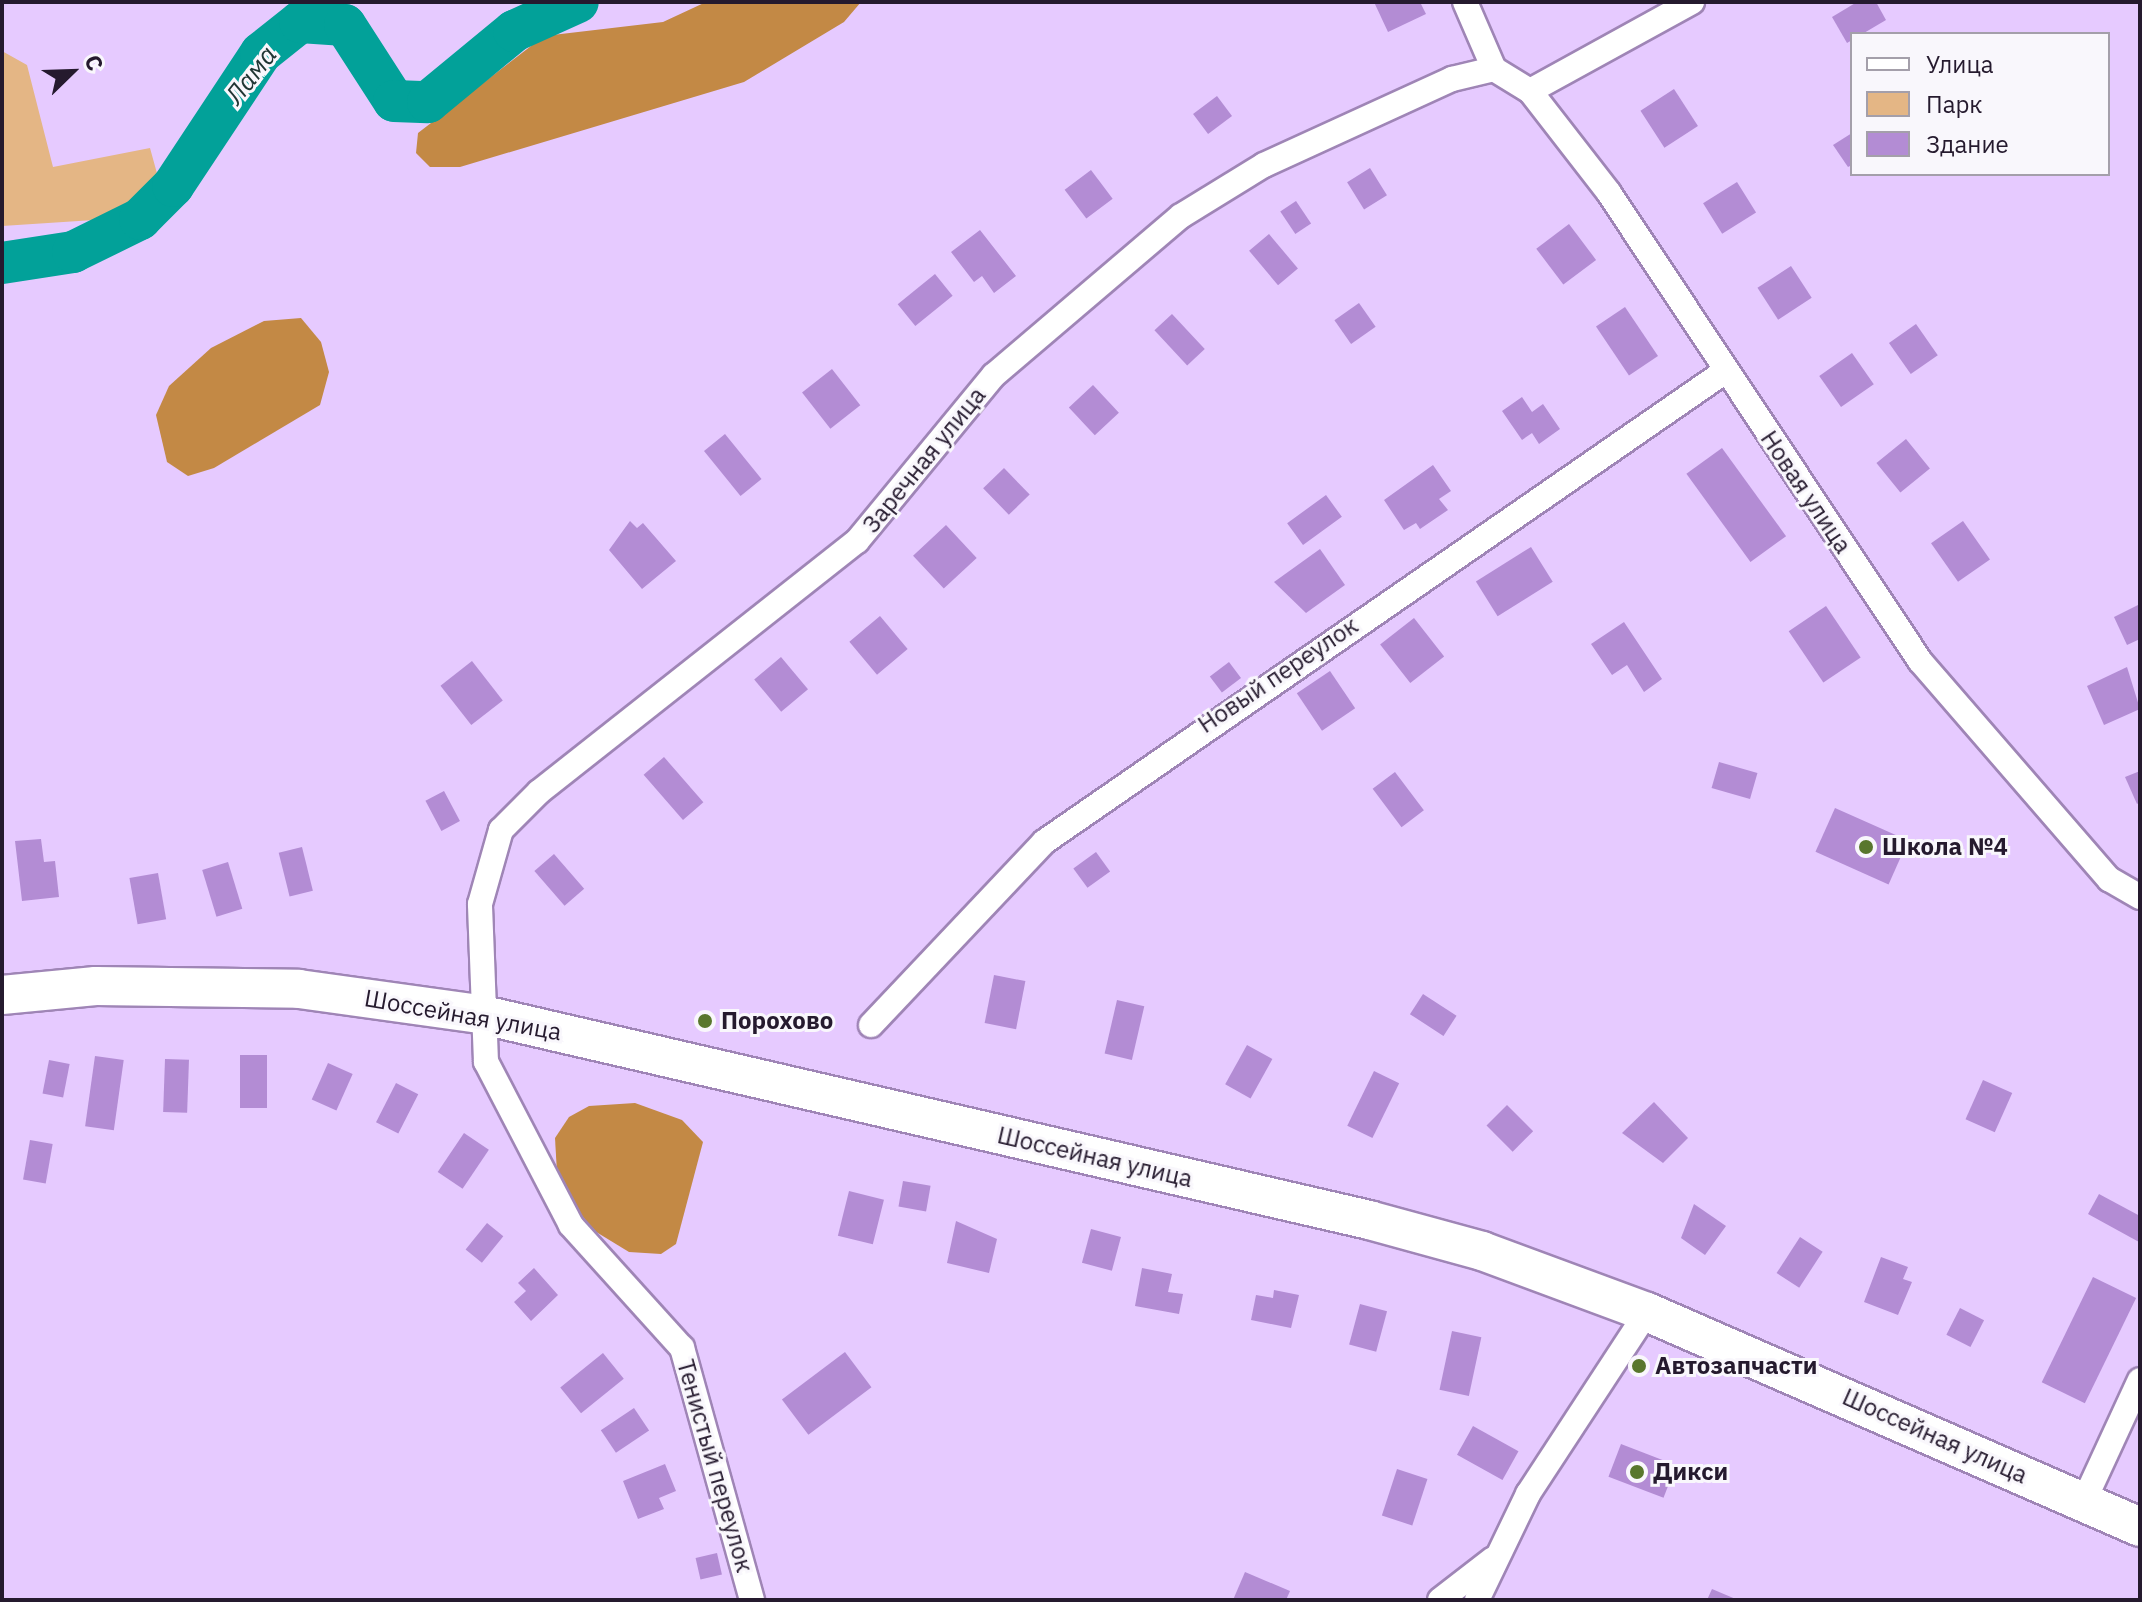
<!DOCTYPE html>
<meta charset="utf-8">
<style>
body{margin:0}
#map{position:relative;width:2142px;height:1602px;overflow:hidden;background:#e6caff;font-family:"IBM Plex Sans",sans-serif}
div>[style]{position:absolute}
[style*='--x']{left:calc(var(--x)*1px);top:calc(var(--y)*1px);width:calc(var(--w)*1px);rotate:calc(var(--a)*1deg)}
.green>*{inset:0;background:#e4b685}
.forest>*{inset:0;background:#c38945}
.river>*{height:42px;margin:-21px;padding:0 21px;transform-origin:21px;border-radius:21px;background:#02a199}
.building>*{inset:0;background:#b38cd4;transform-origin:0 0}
.roads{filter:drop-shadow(2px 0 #9f85b6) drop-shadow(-2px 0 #9f85b6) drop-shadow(0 2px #9f85b6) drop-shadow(0 -2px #9f85b6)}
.street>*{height:24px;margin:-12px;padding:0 12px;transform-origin:12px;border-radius:12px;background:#fff}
.primary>*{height:38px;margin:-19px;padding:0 19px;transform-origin:19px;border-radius:19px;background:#fff}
.dots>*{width:22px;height:22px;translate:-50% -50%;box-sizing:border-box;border:4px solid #f9f7fc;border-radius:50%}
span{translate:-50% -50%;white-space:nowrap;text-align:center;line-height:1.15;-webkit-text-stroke:6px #f9f7fc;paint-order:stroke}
.street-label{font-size:24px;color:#251a2e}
.poi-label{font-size:24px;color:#251a2e;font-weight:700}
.left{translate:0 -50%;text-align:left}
.water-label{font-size:26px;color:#203634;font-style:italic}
.frame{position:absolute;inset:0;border:4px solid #251a2e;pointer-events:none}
.legend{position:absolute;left:1850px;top:32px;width:260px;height:144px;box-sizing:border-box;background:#f9f7fc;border:2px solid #a49faa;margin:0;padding:10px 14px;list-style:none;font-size:24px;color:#251a2e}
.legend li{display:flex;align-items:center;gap:16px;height:40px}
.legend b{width:40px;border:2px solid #a49faa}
.north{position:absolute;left:32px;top:32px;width:80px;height:80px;-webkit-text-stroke:6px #f9f7fc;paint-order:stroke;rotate:67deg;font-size:22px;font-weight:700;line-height:32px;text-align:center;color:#251a2e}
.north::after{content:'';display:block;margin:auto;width:28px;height:36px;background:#251a2e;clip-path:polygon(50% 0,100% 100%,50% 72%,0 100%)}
</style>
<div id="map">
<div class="green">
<i style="clip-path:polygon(2px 51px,27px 65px,53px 167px,150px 148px,158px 177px,145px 198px,94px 220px,2px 226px)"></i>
</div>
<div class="forest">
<i style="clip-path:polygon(706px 2px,861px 2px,844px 22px,744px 82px,460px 167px,430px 167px,416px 153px,418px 133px,544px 36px,663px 22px)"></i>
<i style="clip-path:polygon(301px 318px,321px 342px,329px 372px,320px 405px,214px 468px,188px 476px,167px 462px,156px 415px,169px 386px,211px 348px,264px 321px)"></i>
<i style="clip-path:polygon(635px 1103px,682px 1120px,703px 1142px,676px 1244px,661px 1254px,629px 1252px,588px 1227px,557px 1173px,555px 1138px,569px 1117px,589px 1106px)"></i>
</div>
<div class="river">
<i style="--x:2;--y:263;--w:72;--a:-8.8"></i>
<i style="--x:73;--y:252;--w:75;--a:-26.2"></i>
<i style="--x:140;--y:219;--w:47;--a:-45"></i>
<i style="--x:173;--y:186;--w:159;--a:-56.5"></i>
<i style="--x:261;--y:53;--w:50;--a:-38.5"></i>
<i style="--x:300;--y:22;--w:45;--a:3.8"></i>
<i style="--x:345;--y:25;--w:90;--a:57.2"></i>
<i style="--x:394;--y:101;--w:34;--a:2"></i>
<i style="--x:428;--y:102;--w:112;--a:-39.5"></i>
<i style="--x:514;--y:31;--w:70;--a:-24.4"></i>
</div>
<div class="building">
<i style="clip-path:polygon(1374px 2px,1420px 2px,1426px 14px,1388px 32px)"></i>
<i style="clip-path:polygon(1857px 2px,1876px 2px,1886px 20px,1847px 43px,1832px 17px)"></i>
<i style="left:1674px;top:89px;width:44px;height:40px;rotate:57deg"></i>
<i style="left:1217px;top:96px;width:25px;height:30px;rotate:53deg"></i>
<i style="clip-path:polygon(1852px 133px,1852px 165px,1848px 167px,1833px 145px)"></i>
<i style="left:1370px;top:168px;width:32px;height:27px;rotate:58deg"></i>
<i style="left:1091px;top:170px;width:36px;height:33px;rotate:53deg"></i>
<i style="left:1737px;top:182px;width:36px;height:40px;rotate:58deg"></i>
<i style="left:1296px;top:201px;width:27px;height:19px;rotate:56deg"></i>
<i style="left:1569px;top:224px;width:45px;height:41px;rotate:53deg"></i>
<i style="clip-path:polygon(980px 230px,1016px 276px,994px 293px,982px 276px,974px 282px,951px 252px)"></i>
<i style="left:1269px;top:234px;width:45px;height:26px;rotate:50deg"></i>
<i style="left:1791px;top:266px;width:38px;height:40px;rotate:57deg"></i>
<i style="left:935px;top:274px;width:28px;height:48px;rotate:51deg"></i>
<i style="left:1359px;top:303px;width:29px;height:30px;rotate:55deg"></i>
<i style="left:1625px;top:307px;width:59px;height:35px;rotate:56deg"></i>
<i style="left:1172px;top:314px;width:48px;height:24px;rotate:47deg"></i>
<i style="left:1916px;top:324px;width:38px;height:33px;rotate:55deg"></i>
<i style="left:1852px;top:353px;width:38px;height:40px;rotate:55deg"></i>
<i style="left:832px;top:369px;width:46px;height:38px;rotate:52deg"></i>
<i style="left:1093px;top:385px;width:38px;height:33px;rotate:47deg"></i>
<i style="clip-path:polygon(1522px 397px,1532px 412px,1543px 404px,1560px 429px,1539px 444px,1532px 433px,1522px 440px,1502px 411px)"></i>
<i style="left:725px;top:434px;width:58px;height:27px;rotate:51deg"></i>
<i style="left:1906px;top:439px;width:38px;height:38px;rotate:51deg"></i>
<i style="left:1722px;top:448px;width:109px;height:44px;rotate:54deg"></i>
<i style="clip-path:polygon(1433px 465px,1451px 491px,1439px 499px,1448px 510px,1420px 529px,1416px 523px,1404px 530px,1384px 500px)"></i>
<i style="left:1004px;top:468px;width:37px;height:29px;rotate:46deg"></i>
<i style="left:1326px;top:495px;width:27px;height:48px;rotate:54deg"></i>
<i style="clip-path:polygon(630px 521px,637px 528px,643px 523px,676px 561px,642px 589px,609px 550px)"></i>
<i style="left:1963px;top:521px;width:47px;height:39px;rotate:55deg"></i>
<i style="left:946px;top:525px;width:45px;height:45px;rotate:47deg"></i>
<i style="left:1531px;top:547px;width:41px;height:65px;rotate:58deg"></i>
<i style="clip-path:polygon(1320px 549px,1345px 585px,1306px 613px,1274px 582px)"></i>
<i style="clip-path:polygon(2140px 604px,2140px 639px,2127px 645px,2114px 617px)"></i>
<i style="left:1826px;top:606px;width:62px;height:45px;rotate:56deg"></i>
<i style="left:880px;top:616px;width:43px;height:40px;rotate:50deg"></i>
<i style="left:1414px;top:618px;width:49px;height:43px;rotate:52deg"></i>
<i style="clip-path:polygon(1624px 622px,1662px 679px,1644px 692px,1627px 665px,1612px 675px,1591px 644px)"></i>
<i style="left:781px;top:657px;width:42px;height:35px;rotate:50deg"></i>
<i style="left:472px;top:661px;width:50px;height:40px;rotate:52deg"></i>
<i style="left:1229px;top:662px;width:20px;height:24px;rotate:53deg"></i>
<i style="clip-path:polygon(2127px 667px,2140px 709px,2104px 725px,2087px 686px)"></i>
<i style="left:1330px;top:671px;width:45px;height:40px;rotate:56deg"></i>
<i style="left:664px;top:757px;width:60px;height:27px;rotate:49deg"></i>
<i style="left:1719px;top:762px;width:40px;height:27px;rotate:16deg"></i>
<i style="clip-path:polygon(2140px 771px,2140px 802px,2137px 804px,2125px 777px)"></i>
<i style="left:1395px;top:772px;width:48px;height:28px;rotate:53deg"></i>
<i style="left:444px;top:791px;width:34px;height:21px;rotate:62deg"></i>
<i style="left:1835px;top:808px;width:80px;height:48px;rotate:24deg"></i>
<i style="clip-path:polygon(41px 839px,44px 862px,55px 861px,59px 897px,22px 901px,15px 841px)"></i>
<i style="left:302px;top:847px;width:45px;height:24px;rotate:76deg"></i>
<i style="left:1096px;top:852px;width:24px;height:28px;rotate:54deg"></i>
<i style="left:554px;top:854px;width:46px;height:26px;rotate:49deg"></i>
<i style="left:228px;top:862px;width:49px;height:27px;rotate:73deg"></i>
<i style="left:158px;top:873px;width:47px;height:29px;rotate:80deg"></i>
<i style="left:994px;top:975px;width:32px;height:49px;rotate:11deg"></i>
<i style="left:1423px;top:994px;width:40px;height:24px;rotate:33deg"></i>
<i style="left:1117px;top:1000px;width:28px;height:55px;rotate:13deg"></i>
<i style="left:1247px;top:1045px;width:29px;height:45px;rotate:29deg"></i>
<i style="left:240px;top:1055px;width:27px;height:53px"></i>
<i style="left:95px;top:1056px;width:29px;height:71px;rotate:8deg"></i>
<i style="left:165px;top:1059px;width:24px;height:53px;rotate:2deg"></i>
<i style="left:49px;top:1060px;width:21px;height:34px;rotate:11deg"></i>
<i style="left:328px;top:1063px;width:27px;height:40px;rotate:24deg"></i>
<i style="left:1374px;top:1071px;width:28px;height:61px;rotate:26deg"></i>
<i style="left:1983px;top:1080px;width:32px;height:43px;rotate:24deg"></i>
<i style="left:396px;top:1083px;width:25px;height:44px;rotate:27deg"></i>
<i style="clip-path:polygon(1654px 1102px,1688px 1138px,1663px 1163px,1622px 1133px)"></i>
<i style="left:1507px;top:1105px;width:37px;height:29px;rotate:45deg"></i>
<i style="left:464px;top:1133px;width:30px;height:47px;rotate:34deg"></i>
<i style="left:30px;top:1140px;width:23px;height:40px;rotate:10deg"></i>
<i style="left:903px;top:1181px;width:28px;height:26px;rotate:10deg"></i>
<i style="left:849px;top:1191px;width:36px;height:46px;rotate:14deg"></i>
<i style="clip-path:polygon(2099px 1194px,2140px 1216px,2139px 1242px,2088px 1214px)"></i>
<i style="clip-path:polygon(1694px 1204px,1726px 1226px,1705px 1255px,1681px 1238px)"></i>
<i style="clip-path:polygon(956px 1221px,997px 1239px,989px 1273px,947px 1263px)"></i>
<i style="left:487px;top:1223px;width:21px;height:34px;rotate:39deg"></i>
<i style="left:1091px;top:1229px;width:31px;height:35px;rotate:15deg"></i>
<i style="left:1800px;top:1237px;width:27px;height:43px;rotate:33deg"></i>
<i style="clip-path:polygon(1881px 1257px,1908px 1267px,1903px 1279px,1912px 1282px,1898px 1315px,1864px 1302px)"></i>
<i style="clip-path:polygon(534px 1268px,558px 1295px,531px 1321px,514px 1302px,526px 1291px,518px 1283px)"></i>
<i style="clip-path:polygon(1142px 1268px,1172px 1274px,1168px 1292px,1183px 1294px,1179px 1314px,1135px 1306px)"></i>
<i style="left:2093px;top:1277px;width:48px;height:117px;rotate:26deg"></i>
<i style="clip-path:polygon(1274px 1290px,1299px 1295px,1291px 1328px,1251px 1320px,1256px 1295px,1273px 1298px)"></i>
<i style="left:1360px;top:1304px;width:28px;height:42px;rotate:15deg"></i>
<i style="left:1960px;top:1308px;width:27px;height:30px;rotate:27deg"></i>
<i style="left:1452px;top:1331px;width:30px;height:60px;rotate:12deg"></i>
<i style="left:845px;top:1352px;width:44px;height:79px;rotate:53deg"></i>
<i style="left:603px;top:1353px;width:33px;height:55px;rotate:51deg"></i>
<i style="left:634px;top:1408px;width:27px;height:40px;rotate:56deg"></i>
<i style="left:1473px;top:1426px;width:52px;height:33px;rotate:29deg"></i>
<i style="left:1621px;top:1444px;width:59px;height:35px;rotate:21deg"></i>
<i style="clip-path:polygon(665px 1464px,676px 1491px,659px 1498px,664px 1509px,638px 1519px,623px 1481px)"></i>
<i style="left:1397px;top:1469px;width:32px;height:49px;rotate:18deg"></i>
<i style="left:717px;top:1553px;width:22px;height:22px;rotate:77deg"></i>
<i style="clip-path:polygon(1245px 1572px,1290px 1591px,1286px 1600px,1233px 1600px)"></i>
<i style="clip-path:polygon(1712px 1589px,1738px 1600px,1707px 1600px)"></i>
</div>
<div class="roads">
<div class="street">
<i style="--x:1465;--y:2;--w:73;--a:66.6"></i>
<i style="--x:1494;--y:69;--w:42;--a:31.4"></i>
<i style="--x:1530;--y:91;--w:129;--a:52.2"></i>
<i style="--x:1609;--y:193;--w:562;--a:56.39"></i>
<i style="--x:1920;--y:661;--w:289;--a:49.1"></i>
<i style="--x:2109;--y:879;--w:36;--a:30"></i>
<i style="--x:1530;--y:91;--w:185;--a:-28.8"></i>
<i style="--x:871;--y:1025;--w:252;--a:-46.6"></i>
<i style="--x:1044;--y:842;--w:827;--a:-34.65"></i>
<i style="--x:2084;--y:1501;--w:133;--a:-65.2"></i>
<i style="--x:752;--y:1600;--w:262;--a:-105.5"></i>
<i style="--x:682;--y:1348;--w:166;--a:-132.1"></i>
<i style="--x:571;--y:1225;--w:184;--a:-117.5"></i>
<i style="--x:486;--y:1062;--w:158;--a:-92.2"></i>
<i style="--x:480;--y:904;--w:77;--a:-74.2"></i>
<i style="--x:501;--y:830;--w:54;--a:-45"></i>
<i style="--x:539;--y:792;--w:405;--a:-38.3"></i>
<i style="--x:857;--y:541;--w:215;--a:-50.5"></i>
<i style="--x:994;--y:375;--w:245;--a:-40.4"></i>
<i style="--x:1181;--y:216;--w:97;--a:-31.6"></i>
<i style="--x:1264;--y:165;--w:207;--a:-24.6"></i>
<i style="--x:1452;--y:79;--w:43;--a:-13.4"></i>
<i style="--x:1440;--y:1600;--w:67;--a:-37.7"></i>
<i style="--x:1477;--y:1600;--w:118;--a:-64.3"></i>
<i style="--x:1528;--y:1494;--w:217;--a:-56.8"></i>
</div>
<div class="primary">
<i style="--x:2;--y:995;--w:94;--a:-5.5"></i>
<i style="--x:96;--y:986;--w:203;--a:0.8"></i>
<i style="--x:299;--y:989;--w:182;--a:7.9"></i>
<i style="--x:479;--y:1014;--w:914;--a:13.03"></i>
<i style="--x:1369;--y:1220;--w:117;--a:15.3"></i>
<i style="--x:1482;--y:1251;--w:176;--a:20.3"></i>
<i style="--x:1647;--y:1312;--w:538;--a:23.56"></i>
</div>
</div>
<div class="dots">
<i style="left:1866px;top:847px;background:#59772d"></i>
<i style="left:705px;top:1021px;background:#59772d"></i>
<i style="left:1639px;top:1366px;background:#59772d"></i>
<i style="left:1637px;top:1472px;background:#59772d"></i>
</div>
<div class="street-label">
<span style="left:924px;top:460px;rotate:-51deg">Заречная улица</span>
<span style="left:1806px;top:492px;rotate:56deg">Новая улица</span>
<span style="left:1278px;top:675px;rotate:-34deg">Новый переулок</span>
<span style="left:463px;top:1015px;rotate:10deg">Шоссейная улица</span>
<span style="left:1095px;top:1157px;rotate:13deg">Шоссейная улица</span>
<span style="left:1935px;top:1436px;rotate:24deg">Шоссейная улица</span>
<span style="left:715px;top:1466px;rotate:74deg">Тенистый переулок</span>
</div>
<div class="poi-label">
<span class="left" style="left:1882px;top:847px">Школа №4</span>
<span class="left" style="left:721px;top:1021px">Порохово</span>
<span class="left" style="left:1655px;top:1366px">Автозапчасти</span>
<span class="left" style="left:1653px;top:1472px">Дикси</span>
</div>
<div class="water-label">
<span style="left:251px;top:75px;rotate:-52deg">Лама</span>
</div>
<div class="frame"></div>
<ul class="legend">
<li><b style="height:10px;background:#fff"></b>Улица</li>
<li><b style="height:22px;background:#e4b685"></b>Парк</li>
<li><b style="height:22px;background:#b38cd4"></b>Здание</li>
</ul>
<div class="north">С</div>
</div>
